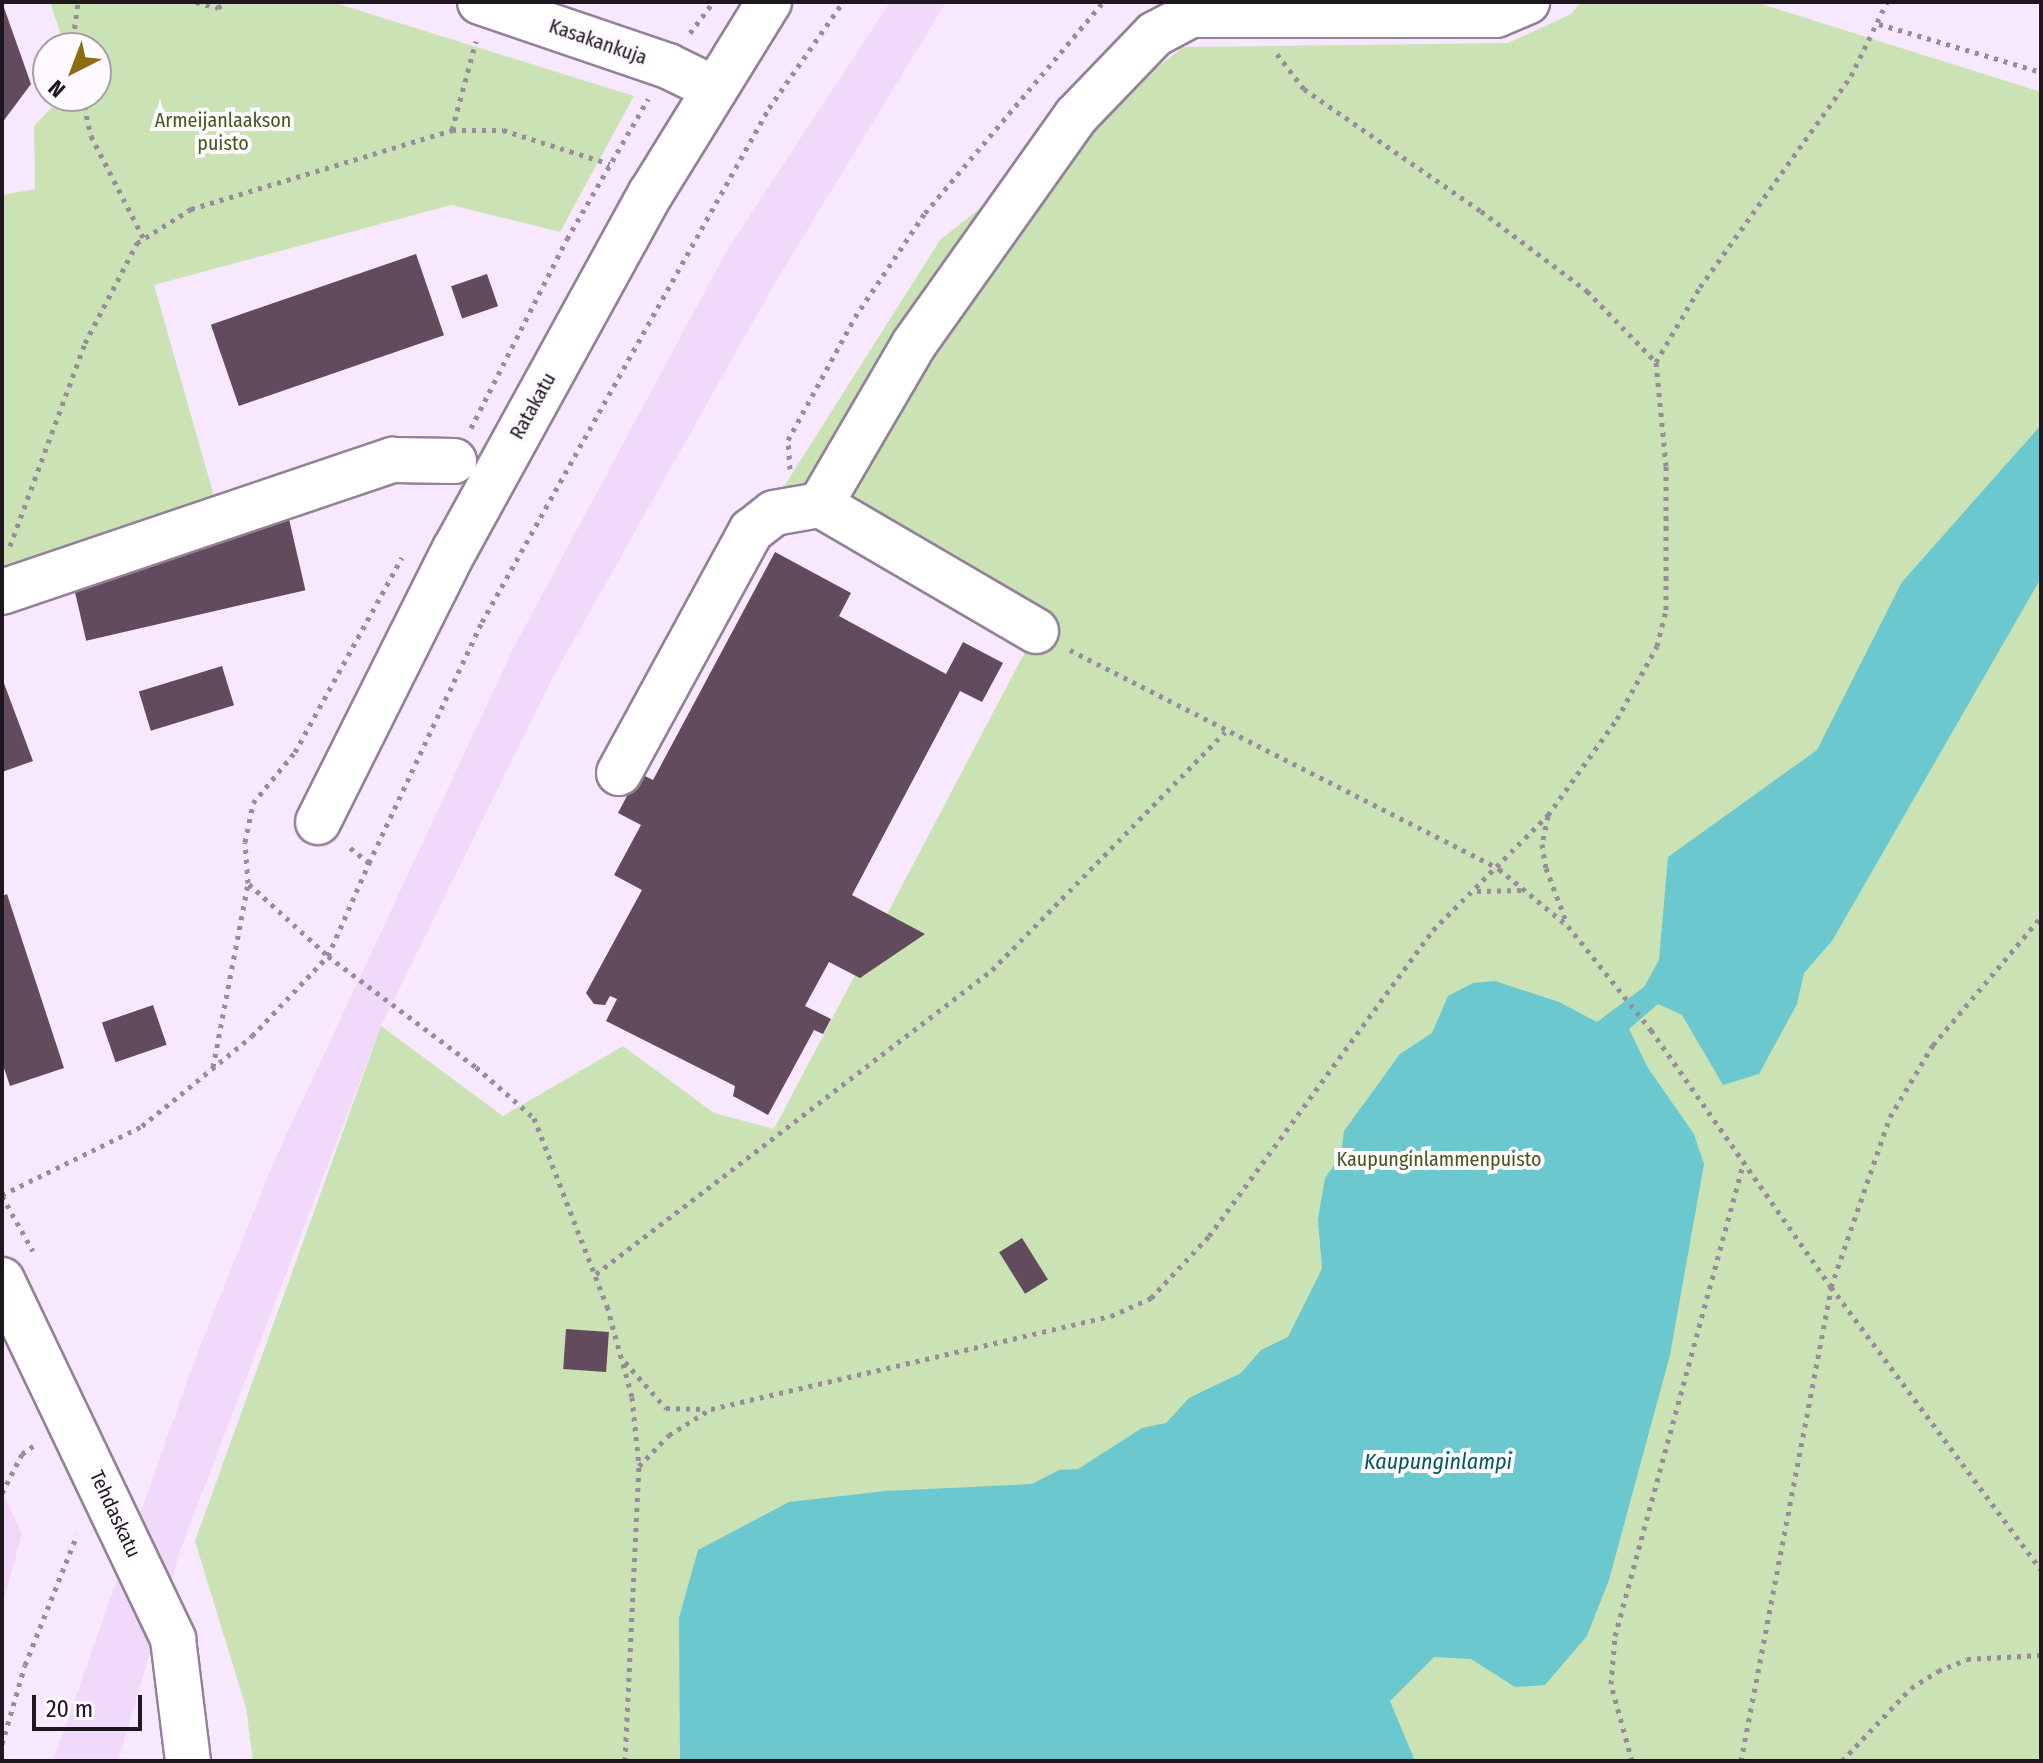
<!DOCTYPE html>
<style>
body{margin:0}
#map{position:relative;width:2043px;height:1763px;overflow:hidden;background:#f7e8fd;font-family:"Fira Sans Condensed",sans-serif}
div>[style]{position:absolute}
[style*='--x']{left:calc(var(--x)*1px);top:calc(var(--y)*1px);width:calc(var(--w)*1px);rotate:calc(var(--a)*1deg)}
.built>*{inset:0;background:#f1d9f9}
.green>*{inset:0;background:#cbe3b4}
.water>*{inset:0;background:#6ac8ce}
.building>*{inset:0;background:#624b5c;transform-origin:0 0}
.path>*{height:5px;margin-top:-2.5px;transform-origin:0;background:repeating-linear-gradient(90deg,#988c9c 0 4px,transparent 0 10px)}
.roads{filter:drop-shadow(2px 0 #928198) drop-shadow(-2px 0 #928198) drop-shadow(0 2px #928198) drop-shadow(0 -2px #928198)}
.minor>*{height:44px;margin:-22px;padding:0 22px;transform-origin:22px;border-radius:22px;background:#fff}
span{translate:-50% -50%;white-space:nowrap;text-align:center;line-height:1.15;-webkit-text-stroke:8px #fefaff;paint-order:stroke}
.street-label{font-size:20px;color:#1e1720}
.park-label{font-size:20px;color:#405b1c}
.water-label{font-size:22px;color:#00585d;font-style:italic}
.frame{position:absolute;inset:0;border:4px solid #1e1720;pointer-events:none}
.north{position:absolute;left:32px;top:32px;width:80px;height:80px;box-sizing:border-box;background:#fefaff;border:2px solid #a49fa6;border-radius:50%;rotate:222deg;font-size:22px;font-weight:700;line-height:32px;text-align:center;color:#1e1720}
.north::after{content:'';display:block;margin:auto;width:28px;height:36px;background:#8c6c0f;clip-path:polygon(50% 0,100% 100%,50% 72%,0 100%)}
.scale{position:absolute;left:32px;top:1695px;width:110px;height:36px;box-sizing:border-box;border:4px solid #1e1720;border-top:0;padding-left:10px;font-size:24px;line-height:28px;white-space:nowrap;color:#1e1720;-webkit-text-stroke:6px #fefaff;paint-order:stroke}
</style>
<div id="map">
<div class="built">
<i style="clip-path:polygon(890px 2px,946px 2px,769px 293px,552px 679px,381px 1026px,181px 1548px,118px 1761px,53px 1761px,191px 1370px,271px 1168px,514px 647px,726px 252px)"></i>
<i style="clip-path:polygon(2px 1492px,22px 1534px,2px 1606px)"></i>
</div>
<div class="green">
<i style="clip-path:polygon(50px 2px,332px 2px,634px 96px,560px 232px,451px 205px,154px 285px,217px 507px,2px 585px,2px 195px,35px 189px,34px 126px,63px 96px,96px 96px,96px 48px,65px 48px)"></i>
<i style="clip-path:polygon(1581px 2px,1755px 2px,2041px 92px,2041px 1761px,253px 1761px,246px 1708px,195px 1541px,381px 1026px,503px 1116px,623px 1046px,714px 1113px,774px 1129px,1036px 631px,778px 496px,940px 240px,1183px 47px,1508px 43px,1571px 14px)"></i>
</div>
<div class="water">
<i style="clip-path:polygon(2041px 425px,2041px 578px,1832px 941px,1804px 973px,1797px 1004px,1759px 1074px,1723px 1085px,1682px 1015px,1658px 1004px,1629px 1029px,1648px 1068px,1694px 1134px,1704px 1164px,1670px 1355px,1609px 1580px,1587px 1636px,1545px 1685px,1515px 1687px,1471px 1659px,1434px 1657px,1390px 1701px,1415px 1761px,680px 1761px,679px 1618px,698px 1550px,789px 1502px,885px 1491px,1032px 1484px,1059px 1470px,1078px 1469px,1142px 1428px,1166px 1423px,1189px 1398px,1241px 1373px,1261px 1350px,1288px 1337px,1322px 1269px,1318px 1219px,1325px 1178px,1341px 1156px,1344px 1131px,1400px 1054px,1432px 1033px,1448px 996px,1473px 983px,1495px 981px,1559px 1002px,1597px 1022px,1644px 987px,1659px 960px,1668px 857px,1817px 750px,1902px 582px)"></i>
</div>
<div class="building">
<i style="clip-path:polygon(2px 2px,31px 84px,2px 123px)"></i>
<i style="left:416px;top:254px;width:86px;height:217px;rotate:71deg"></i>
<i style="left:487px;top:274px;width:34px;height:38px;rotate:71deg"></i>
<i style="left:289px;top:519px;width:73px;height:225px;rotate:77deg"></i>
<i style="clip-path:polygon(775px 552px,851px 593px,839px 616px,946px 674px,963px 642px,1003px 663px,982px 702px,960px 691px,852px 895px,925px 934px,860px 978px,829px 962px,805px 1006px,831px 1019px,823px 1034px,814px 1030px,768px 1115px,733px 1096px,735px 1086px,606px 1021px,617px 999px,610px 996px,605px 1005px,594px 1004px,586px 993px,642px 890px,614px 875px,641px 825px,618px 813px,639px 773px,653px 780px)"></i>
<i style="left:222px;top:666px;width:41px;height:87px;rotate:73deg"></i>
<i style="clip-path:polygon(2px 678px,33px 761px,2px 772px)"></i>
<i style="clip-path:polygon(7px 894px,64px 1068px,10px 1086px,2px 1062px,2px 896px)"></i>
<i style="left:153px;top:1005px;width:42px;height:54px;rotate:71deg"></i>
<i style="left:1022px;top:1238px;width:49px;height:27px;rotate:58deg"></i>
<i style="left:566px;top:1329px;width:43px;height:40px;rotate:4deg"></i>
</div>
<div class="path">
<i style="--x:196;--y:2;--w:23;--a:15"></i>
<i style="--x:218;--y:8;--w:9;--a:-41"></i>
<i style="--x:1879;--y:24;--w:169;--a:16.5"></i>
<i style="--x:690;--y:33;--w:39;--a:-53"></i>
<i style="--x:72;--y:48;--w:46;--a:-82.6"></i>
<i style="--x:1277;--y:54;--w:44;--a:52.4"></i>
<i style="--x:1304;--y:89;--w:215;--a:34.6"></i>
<i style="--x:1481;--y:211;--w:133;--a:37"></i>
<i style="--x:1587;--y:291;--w:99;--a:45.8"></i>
<i style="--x:82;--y:96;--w:41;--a:77.3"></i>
<i style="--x:91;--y:136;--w:116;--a:62.8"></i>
<i style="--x:452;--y:130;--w:51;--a:0"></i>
<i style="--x:503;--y:130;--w:112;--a:17.6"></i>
<i style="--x:471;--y:428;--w:212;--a:-63.1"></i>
<i style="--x:567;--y:239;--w:162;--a:-59.9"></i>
<i style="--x:790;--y:469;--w:29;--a:-94"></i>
<i style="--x:788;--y:440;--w:140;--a:-61.4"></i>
<i style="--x:855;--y:317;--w:125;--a:-56.1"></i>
<i style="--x:925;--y:213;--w:276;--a:-49.8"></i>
<i style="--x:10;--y:546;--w:216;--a:-69.7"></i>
<i style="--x:85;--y:343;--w:113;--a:-62.5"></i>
<i style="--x:137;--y:243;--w:64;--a:-32.2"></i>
<i style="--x:191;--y:209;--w:273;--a:-16.8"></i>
<i style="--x:452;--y:130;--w:92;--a:-74.9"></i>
<i style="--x:1070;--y:650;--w:482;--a:27"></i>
<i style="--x:1499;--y:869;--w:89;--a:39.6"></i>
<i style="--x:1568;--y:926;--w:133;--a:51.4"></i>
<i style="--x:1651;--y:1030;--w:314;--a:55"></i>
<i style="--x:1831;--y:1287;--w:352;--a:53.4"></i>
<i style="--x:1548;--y:816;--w:29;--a:102"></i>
<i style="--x:1542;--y:844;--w:24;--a:81"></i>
<i style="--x:1546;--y:868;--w:57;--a:69.3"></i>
<i style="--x:369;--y:863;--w:266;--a:-64.9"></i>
<i style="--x:482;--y:622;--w:589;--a:-60.82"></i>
<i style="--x:769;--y:108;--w:129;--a:-55.1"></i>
<i style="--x:249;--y:884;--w:107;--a:42.3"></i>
<i style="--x:328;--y:956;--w:102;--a:-66.2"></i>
<i style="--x:369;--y:863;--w:26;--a:-141"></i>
<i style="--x:1477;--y:891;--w:50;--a:-1.1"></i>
<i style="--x:213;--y:1067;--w:187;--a:-79.2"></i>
<i style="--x:248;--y:883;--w:41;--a:-94.2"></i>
<i style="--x:245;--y:842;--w:40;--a:-78"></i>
<i style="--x:253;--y:803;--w:66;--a:-50.5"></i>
<i style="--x:295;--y:752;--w:222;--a:-61.2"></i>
<i style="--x:2;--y:1195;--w:156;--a:-26.2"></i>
<i style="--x:142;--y:1126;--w:142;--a:-39.3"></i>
<i style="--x:252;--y:1036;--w:110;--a:-46.5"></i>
<i style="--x:328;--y:956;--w:185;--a:36.9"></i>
<i style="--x:476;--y:1067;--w:77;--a:41.3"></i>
<i style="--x:534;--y:1118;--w:202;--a:68.8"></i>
<i style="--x:607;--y:1306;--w:94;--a:74.6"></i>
<i style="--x:632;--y:1397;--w:69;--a:84.2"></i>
<i style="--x:2;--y:1196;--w:63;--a:60.6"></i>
<i style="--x:596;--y:1274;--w:499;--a:-37.5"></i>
<i style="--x:992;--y:970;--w:333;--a:-45.6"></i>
<i style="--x:625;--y:1362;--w:62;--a:48.3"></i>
<i style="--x:666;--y:1408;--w:40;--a:1.4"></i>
<i style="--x:2;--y:1493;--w:44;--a:-62.9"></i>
<i style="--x:22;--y:1454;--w:19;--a:-36"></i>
<i style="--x:2;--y:1744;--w:82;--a:-73.8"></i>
<i style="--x:25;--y:1665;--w:140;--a:-68.2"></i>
<i style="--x:625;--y:1761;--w:295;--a:-87.3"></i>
<i style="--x:639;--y:1466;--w:43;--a:-45.9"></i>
<i style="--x:669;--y:1435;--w:49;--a:-31.8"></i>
<i style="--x:711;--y:1409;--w:411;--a:-13.1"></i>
<i style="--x:1111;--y:1316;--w:44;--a:-24.2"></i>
<i style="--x:1151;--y:1298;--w:85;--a:-46.9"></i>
<i style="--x:1209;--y:1236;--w:379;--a:-53.8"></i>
<i style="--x:1433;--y:930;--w:163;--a:-45"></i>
<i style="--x:1548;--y:815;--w:118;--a:-54.3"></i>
<i style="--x:1617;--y:719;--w:83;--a:-61.3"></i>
<i style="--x:1657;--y:646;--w:37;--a:-76"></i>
<i style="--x:1666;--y:610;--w:144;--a:-90"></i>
<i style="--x:1666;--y:466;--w:104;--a:-95.5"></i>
<i style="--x:1656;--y:362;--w:87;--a:-59.6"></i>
<i style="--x:1700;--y:287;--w:259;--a:-54.4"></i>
<i style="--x:1851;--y:76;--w:82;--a:-64.1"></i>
<i style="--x:1632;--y:1761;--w:80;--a:-105.3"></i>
<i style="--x:1611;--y:1684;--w:48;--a:-85.2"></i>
<i style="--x:1615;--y:1636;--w:491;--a:-74.8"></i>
<i style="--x:1741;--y:1761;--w:482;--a:-79.2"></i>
<i style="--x:1831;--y:1287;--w:180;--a:-70.9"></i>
<i style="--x:1890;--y:1117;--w:84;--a:-59.2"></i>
<i style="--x:1933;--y:1045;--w:167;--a:-49.8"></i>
<i style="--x:1842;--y:1761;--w:100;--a:-46.6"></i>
<i style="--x:1911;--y:1688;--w:32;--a:-32"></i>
<i style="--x:1938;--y:1671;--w:31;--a:-22"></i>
<i style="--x:1967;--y:1659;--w:74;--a:-3.1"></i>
</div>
<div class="roads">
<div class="minor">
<i style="--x:480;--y:2;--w:199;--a:18.8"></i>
<i style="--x:668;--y:66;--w:50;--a:26.1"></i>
<i style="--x:2;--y:592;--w:413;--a:-18.7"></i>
<i style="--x:393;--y:460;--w:61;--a:0.9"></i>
<i style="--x:1036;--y:631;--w:250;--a:-149.7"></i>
<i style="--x:820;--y:505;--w:186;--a:-59.7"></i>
<i style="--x:914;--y:344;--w:280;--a:-54.6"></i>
<i style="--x:1076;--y:116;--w:114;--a:-46.1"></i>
<i style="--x:1155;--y:34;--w:41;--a:-27.8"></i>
<i style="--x:1191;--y:15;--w:305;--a:0"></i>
<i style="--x:1496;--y:15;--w:34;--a:-23"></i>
<i style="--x:619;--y:773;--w:276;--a:-61.4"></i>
<i style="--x:751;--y:531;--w:29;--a:-38"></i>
<i style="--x:774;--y:513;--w:47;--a:-9.9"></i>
<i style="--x:318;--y:822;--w:305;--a:-63.4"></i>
<i style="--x:455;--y:549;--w:406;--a:-61.2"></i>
<i style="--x:651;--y:193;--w:225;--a:-58.3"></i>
<i style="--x:2;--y:1280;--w:398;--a:64.5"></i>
<i style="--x:173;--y:1639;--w:123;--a:83"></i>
</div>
</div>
<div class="street-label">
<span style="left:598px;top:42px;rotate:19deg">Kasakankuja</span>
<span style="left:533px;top:406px;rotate:-61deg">Ratakatu</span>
<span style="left:115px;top:1514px;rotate:65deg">Tehdaskatu</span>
</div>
<div class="park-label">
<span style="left:223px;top:132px">Armeijanlaakson<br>puisto</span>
<span style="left:1439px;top:1159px">Kaupunginlammenpuisto</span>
</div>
<div class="water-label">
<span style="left:1438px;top:1462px">Kaupunginlampi</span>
</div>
<div class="frame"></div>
<div class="north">N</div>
<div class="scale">20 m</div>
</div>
